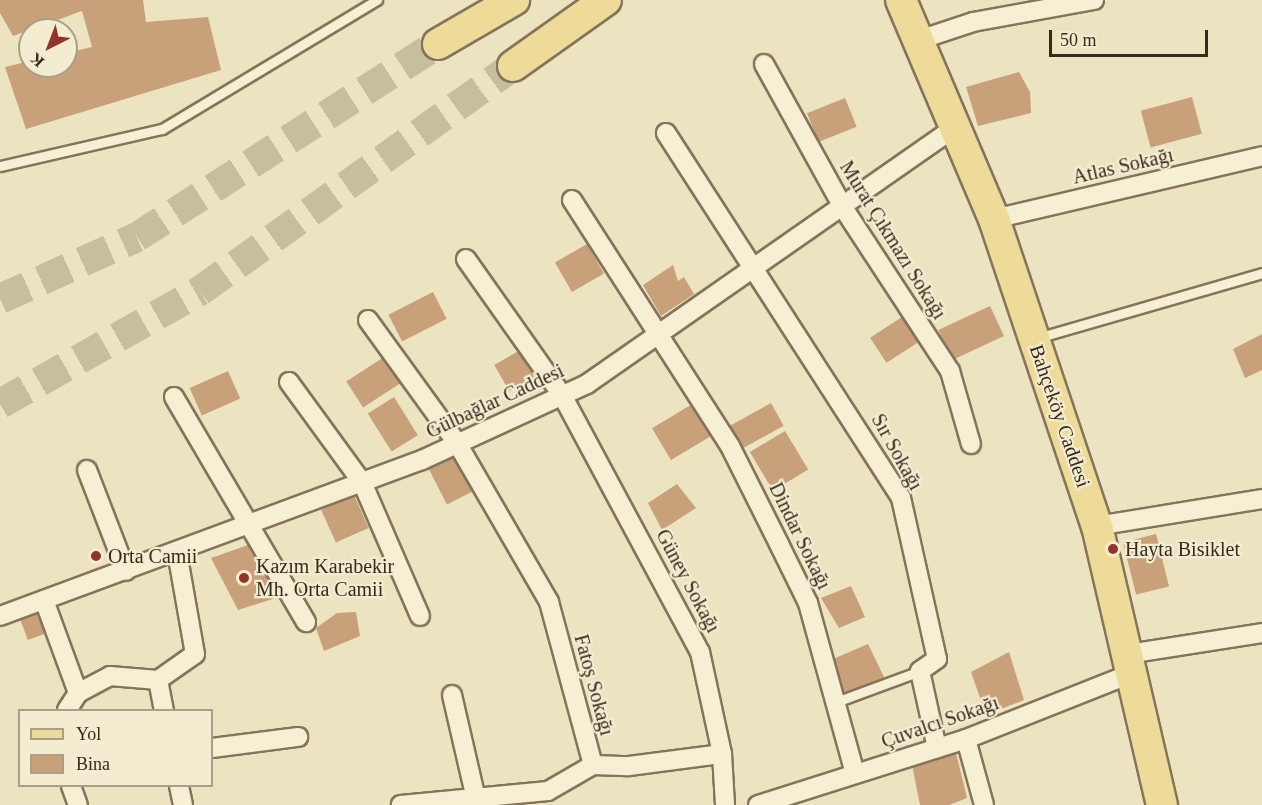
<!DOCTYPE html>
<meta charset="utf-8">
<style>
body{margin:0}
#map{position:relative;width:1262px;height:805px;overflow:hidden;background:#ece3c1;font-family:Georgia,serif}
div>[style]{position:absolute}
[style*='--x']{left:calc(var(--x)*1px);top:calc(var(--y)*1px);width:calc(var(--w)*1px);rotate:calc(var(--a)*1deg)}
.building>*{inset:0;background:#c8a079;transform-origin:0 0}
.primary-tunnel>*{height:30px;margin-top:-15px;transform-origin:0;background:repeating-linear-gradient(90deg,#c7bea0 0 30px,transparent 0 45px)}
.roads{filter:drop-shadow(2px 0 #84745a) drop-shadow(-2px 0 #84745a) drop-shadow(0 2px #84745a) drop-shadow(0 -2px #84745a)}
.lane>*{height:9px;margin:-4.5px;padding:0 4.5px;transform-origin:4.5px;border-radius:4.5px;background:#f7efd4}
.street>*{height:18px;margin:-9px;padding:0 9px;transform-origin:9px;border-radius:9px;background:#f7efd4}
.primary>*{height:30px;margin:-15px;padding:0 15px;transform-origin:15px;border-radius:15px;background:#eedb9a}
.dots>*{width:16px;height:16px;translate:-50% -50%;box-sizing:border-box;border:3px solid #f4ecd1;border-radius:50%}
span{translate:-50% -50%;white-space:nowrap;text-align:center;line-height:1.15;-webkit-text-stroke:4.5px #f4ecd1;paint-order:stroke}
.street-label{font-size:20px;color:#352b1d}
.poi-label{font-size:20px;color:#352b1d}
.left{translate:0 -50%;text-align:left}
.legend{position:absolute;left:18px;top:709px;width:195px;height:78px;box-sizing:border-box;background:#f4ecd1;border:2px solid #a89f89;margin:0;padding:8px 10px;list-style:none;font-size:18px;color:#352b1d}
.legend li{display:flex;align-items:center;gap:12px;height:30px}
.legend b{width:30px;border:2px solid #a89f89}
.north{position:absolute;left:18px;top:18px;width:60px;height:60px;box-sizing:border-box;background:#f4ecd1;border:2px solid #a89f89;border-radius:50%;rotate:222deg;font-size:16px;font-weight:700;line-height:24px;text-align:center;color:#352b1d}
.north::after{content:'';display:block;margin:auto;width:21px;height:27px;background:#91342c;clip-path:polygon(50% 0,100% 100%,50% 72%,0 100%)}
.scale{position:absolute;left:1049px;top:30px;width:159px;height:27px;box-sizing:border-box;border:3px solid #352b1d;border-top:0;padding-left:8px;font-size:18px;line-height:21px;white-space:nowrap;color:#352b1d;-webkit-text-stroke:4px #f4ecd1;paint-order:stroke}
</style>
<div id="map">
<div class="building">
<i style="clip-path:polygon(0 0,143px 0,146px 22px,208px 17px,221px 70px,26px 129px,5px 67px,30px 61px,30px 66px,66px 66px,66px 53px,92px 47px,82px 11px,13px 36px,0 13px)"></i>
<i style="clip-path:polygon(1019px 72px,1030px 92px,1031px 113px,978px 126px,966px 87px)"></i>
<i style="left:1192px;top:97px;width:38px;height:53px;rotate:75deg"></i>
<i style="left:845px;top:98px;width:31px;height:41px;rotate:68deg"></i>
<i style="left:587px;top:244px;width:34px;height:37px;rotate:60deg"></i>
<i style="clip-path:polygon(673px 265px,678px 281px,684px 277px,694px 294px,661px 316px,643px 285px)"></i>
<i style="left:433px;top:292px;width:30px;height:50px;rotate:63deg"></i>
<i style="left:990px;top:306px;width:33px;height:57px;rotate:65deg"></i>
<i style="left:902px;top:317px;width:30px;height:38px;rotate:57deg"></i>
<i style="clip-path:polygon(1262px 334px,1262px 370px,1245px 378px,1233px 349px)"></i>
<i style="left:522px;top:349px;width:30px;height:32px;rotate:60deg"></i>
<i style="left:384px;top:357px;width:31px;height:45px;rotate:57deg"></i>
<i style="left:228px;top:371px;width:30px;height:42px;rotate:66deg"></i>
<i style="left:394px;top:397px;width:45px;height:31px;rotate:58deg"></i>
<i style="left:694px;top:403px;width:37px;height:49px;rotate:59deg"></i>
<i style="left:771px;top:403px;width:26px;height:48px;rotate:61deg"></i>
<i style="left:785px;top:431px;width:45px;height:41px;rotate:59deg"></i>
<i style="left:455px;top:450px;width:45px;height:32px;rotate:63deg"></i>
<i style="clip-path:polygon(677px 484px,696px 508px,662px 530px,648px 503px)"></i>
<i style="left:354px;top:495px;width:36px;height:36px;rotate:66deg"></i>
<i style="left:1156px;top:534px;width:54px;height:34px;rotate:76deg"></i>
<i style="clip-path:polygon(251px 544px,276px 598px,238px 610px,211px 558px)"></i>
<i style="clip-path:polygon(851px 586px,865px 617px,839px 628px,821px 598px)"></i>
<i style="left:42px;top:603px;width:30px;height:26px;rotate:70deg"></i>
<i style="clip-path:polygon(356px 612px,360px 636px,324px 651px,316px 628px,337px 613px)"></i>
<i style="clip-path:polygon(868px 644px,885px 679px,842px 694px,833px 659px)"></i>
<i style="clip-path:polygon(1009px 652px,1024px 700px,986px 715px,971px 672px)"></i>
<i style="clip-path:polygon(956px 753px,967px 798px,949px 805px,920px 805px,912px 765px)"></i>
</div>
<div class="primary-tunnel">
<i style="--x:0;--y:299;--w:150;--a:-24.3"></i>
<i style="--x:137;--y:237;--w:358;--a:-32.7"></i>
<i style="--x:0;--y:404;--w:230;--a:-29.5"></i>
<i style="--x:200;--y:291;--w:385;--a:-35.7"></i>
</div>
<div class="roads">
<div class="lane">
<i style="--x:0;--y:166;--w:166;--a:-12.9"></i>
<i style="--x:162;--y:129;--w:251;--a:-31"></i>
<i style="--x:1037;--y:338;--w:234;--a:-16.1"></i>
<i style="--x:836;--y:702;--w:90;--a:-20.3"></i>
</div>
<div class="street">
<i style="--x:922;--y:39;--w:54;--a:-18.4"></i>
<i style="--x:973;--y:22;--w:123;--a:-10.3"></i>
<i style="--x:764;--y:64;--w:166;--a:61.1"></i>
<i style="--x:844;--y:209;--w:194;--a:56.8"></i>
<i style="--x:950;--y:371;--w:76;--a:74"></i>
<i style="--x:666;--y:133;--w:434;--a:57.2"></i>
<i style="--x:901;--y:498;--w:165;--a:77.4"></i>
<i style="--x:937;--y:659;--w:21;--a:145"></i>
<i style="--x:920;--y:671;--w:79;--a:77.6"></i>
<i style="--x:572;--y:200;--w:292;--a:57.3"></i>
<i style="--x:730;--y:446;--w:110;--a:63.4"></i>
<i style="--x:779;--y:544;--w:66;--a:63.8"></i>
<i style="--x:808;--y:603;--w:177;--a:74.6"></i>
<i style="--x:994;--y:219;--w:275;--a:-13.2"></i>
<i style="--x:466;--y:259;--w:166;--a:54.8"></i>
<i style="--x:562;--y:395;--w:292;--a:61.8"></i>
<i style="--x:700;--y:652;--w:104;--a:77.8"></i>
<i style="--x:722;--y:754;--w:51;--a:86.6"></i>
<i style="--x:368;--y:320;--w:152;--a:54.1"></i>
<i style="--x:457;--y:443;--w:184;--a:59.9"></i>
<i style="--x:549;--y:602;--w:169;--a:74.9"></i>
<i style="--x:593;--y:765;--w:52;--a:150"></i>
<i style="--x:548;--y:791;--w:148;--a:174.6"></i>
<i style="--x:289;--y:382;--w:124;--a:53.9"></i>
<i style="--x:362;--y:482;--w:146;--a:66.6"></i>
<i style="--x:174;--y:397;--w:261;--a:59.6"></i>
<i style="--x:87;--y:470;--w:108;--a:68.9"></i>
<i style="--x:1097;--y:526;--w:167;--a:-9.3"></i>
<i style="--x:44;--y:600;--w:99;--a:69.9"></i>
<i style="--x:0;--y:616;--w:450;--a:-20.3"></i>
<i style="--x:422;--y:460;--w:182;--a:-24.7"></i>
<i style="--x:587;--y:384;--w:450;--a:-34.9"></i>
<i style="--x:1128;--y:654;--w:136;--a:-8.9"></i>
<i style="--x:158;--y:680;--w:45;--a:-35.1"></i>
<i style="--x:195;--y:654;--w:104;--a:-100"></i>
<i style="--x:158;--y:680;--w:31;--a:79"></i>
<i style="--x:452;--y:695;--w:107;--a:77"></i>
<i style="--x:67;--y:710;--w:20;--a:-57"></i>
<i style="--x:78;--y:693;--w:36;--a:-28"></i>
<i style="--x:110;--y:676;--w:48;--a:4.8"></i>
<i style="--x:966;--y:739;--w:68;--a:74.7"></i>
<i style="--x:212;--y:748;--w:87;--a:-7.3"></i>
<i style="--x:593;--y:765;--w:36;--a:2"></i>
<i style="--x:629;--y:766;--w:94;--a:-7.4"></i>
<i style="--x:71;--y:786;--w:20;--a:70"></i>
<i style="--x:179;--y:786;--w:19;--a:78"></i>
<i style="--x:758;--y:805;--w:218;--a:-17.6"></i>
<i style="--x:966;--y:739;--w:180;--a:-21.6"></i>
</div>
<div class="primary">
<i style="--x:901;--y:0;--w:238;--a:67"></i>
<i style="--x:994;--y:219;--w:324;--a:71.5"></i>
<i style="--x:1097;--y:526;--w:286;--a:76.9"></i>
<i style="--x:438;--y:44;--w:88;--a:-30.1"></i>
<i style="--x:513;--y:66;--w:114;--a:-35.4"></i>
</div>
</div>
<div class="dots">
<i style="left:1113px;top:549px;background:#91342c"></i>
<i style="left:96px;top:556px;background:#91342c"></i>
<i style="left:244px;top:578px;background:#91342c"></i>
</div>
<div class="street-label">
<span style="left:1123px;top:166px;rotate:-13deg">Atlas Sokağı</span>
<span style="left:893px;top:240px;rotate:58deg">Murat Çıkmazı Sokağı</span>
<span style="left:495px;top:401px;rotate:-25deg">Gülbağlar Caddesi</span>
<span style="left:1060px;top:416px;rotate:71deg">Bahçeköy Caddesi</span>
<span style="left:897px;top:452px;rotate:61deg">Sır Sokağı</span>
<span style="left:800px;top:536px;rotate:64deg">Dindar Sokağı</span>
<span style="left:688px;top:581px;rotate:62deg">Güney Sokağı</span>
<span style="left:594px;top:685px;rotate:75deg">Fatoş Sokağı</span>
<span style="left:940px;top:722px;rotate:-19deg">Çuvalcı Sokağı</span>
</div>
<div class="poi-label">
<span class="left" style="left:1125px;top:549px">Hayta Bisiklet</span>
<span class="left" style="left:108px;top:556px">Orta Camii</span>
<span class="left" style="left:256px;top:578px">Kazım Karabekir<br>Mh. Orta Camii</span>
</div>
<ul class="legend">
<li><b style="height:8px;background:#eedb9a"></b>Yol</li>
<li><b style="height:16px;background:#c8a079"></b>Bina</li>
</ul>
<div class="north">K</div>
<div class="scale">50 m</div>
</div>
